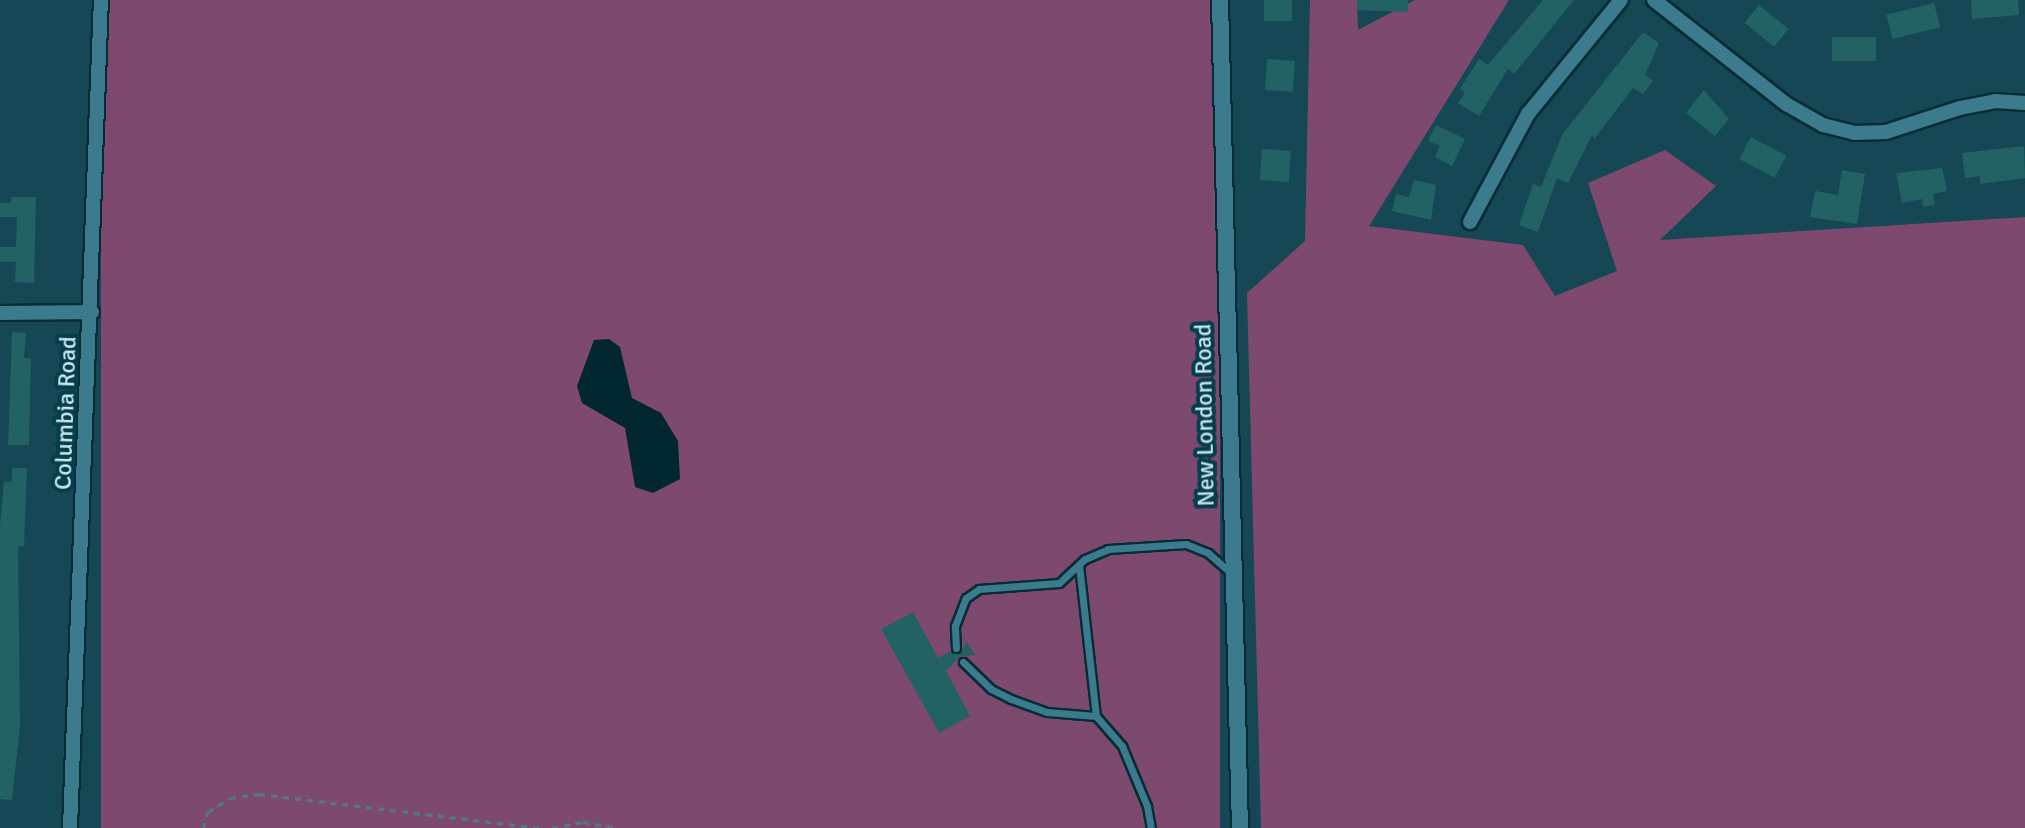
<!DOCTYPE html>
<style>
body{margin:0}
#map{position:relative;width:2025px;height:828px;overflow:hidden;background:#154755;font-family:Signika,sans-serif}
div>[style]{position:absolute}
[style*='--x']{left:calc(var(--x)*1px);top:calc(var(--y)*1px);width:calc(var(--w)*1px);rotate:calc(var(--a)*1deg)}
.green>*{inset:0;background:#7e496f;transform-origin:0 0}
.water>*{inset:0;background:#032730}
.building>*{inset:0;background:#226264;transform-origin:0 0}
.path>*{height:3px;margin-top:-1.5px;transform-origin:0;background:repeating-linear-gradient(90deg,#4f7b87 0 6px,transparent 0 12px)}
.roads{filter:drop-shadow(2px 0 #082c35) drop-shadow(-2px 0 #082c35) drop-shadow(0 2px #082c35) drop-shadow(0 -2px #082c35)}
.service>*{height:7px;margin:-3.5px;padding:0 3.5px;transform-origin:3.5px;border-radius:3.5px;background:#3b7b8d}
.minor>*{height:14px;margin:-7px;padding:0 7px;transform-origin:7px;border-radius:7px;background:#3b7b8d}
.tertiary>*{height:16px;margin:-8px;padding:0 8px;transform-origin:8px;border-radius:8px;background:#3b7b8d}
span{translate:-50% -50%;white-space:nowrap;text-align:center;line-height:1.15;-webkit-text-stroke:8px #063d4a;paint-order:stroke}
.street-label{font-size:24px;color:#c6e5ef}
</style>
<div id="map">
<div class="green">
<i style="left:101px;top:0;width:1119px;height:829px"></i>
<i style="clip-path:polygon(1310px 0,1357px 0,1358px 30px,1415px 0,1509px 0,1369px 226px,1523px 245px,1555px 296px,1617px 271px,1588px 183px,1665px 150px,1716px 186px,1660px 240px,2025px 217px,2025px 828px,1261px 828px,1247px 293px,1305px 241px)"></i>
</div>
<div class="water">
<i style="clip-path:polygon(609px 339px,620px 347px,632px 398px,661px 413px,678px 441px,680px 479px,653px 493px,635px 487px,625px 428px,582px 403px,577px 386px,594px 340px)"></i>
</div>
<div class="building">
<i style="left:1264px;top:0;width:28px;height:21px"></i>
<i style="clip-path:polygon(1357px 0,1408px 0,1408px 12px,1357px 10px)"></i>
<i style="clip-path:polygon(1543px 0,1574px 0,1514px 74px,1508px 69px,1479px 116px,1458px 103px,1465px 93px,1460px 89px,1479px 59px,1488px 65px)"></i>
<i style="clip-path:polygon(1971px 0,2018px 0,2019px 15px,1972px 19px)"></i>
<i style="left:1934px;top:3px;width:25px;height:49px;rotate:76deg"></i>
<i style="left:1759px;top:5px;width:38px;height:23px;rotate:39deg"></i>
<i style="clip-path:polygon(1643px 32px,1659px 43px,1645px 75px,1653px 81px,1643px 94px,1633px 88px,1595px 138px,1592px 135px,1568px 183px,1557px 178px,1538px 232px,1519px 225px,1533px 184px,1541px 187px,1562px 135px)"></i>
<i style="left:1832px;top:37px;width:44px;height:24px"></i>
<i style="left:1267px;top:59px;width:28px;height:31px;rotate:4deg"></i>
<i style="clip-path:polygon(1704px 90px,1729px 119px,1715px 136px,1686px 113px)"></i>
<i style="clip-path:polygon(1436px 125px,1465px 139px,1452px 166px,1435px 157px,1440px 146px,1428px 141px)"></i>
<i style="left:1751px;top:137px;width:40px;height:25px;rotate:28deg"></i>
<i style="clip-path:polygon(2024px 146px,2025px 178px,1980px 184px,1980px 176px,1965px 178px,1962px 153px)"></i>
<i style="left:1262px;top:149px;width:29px;height:31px;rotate:4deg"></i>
<i style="clip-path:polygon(1942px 168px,1947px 191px,1933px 194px,1935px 205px,1923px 207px,1922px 199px,1902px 203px,1896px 173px)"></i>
<i style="clip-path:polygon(1842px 170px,1865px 174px,1857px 224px,1810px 217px,1815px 191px,1838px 195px)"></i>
<i style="clip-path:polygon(1414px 180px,1436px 185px,1431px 220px,1392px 211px,1396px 194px,1409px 197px)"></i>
<i style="clip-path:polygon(11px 197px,36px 197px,34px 283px,15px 282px,16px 262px,0 262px,0 247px,16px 247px,17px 217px,0 217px,0 203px,11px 203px)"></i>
<i style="clip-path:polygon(12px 332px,26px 333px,24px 358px,31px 358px,29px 445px,8px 445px)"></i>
<i style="clip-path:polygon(12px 468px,27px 468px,24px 546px,18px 546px,20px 726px,12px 800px,0 799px,0 526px,4px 482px,12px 482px)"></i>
<i style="clip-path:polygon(913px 612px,938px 658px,951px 651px,959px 654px,967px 642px,975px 655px,960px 656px,946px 671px,970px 716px,939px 733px,881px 629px)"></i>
</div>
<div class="path">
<i style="--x:203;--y:828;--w:17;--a:-73"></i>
<i style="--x:208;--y:812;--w:26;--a:-32"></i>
<i style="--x:230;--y:798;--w:29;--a:-8"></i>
<i style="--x:259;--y:794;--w:283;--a:6.9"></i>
<i style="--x:552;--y:828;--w:32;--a:-11"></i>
<i style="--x:583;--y:822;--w:36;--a:10"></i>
</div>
<div class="roads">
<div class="service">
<i style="--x:1079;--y:565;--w:152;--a:83.6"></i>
<i style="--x:956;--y:648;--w:22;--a:-93"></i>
<i style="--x:955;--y:626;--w:30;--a:-69"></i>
<i style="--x:966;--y:598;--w:16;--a:-35"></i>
<i style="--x:979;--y:589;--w:80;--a:-4.3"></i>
<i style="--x:1059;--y:583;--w:35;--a:-43"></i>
<i style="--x:1085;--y:559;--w:25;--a:-23"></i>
<i style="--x:1108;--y:549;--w:78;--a:-3.7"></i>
<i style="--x:1186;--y:544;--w:24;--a:22"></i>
<i style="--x:1208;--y:553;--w:30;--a:41"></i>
<i style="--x:963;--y:662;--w:39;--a:44"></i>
<i style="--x:991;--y:689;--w:22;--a:27"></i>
<i style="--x:1011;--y:699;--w:38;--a:20"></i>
<i style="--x:1047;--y:712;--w:49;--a:4.7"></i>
<i style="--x:1096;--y:716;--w:40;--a:49"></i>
<i style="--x:1122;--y:746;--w:65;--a:67.4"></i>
<i style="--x:1147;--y:806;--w:22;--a:80"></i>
</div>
<div class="minor">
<i style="--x:1654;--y:0;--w:168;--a:38.2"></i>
<i style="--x:1786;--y:104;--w:43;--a:29.6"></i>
<i style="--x:1823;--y:125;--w:32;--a:14"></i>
<i style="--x:1854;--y:133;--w:32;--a:-2"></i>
<i style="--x:1886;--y:132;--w:78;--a:-18"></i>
<i style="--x:1960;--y:108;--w:36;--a:-11"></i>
<i style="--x:1995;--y:101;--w:30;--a:4"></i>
<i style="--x:1470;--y:222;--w:123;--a:-61.8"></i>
<i style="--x:1528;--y:114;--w:147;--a:-50.8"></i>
<i style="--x:0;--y:313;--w:92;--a:-0.6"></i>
<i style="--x:70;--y:828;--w:829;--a:-87.86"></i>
</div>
<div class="tertiary">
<i style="--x:1220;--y:0;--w:828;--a:88.62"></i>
</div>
</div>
<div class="street-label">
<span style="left:66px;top:413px;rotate:-88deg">Columbia Road</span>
<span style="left:1205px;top:415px;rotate:-91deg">New London Road</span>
</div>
</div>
